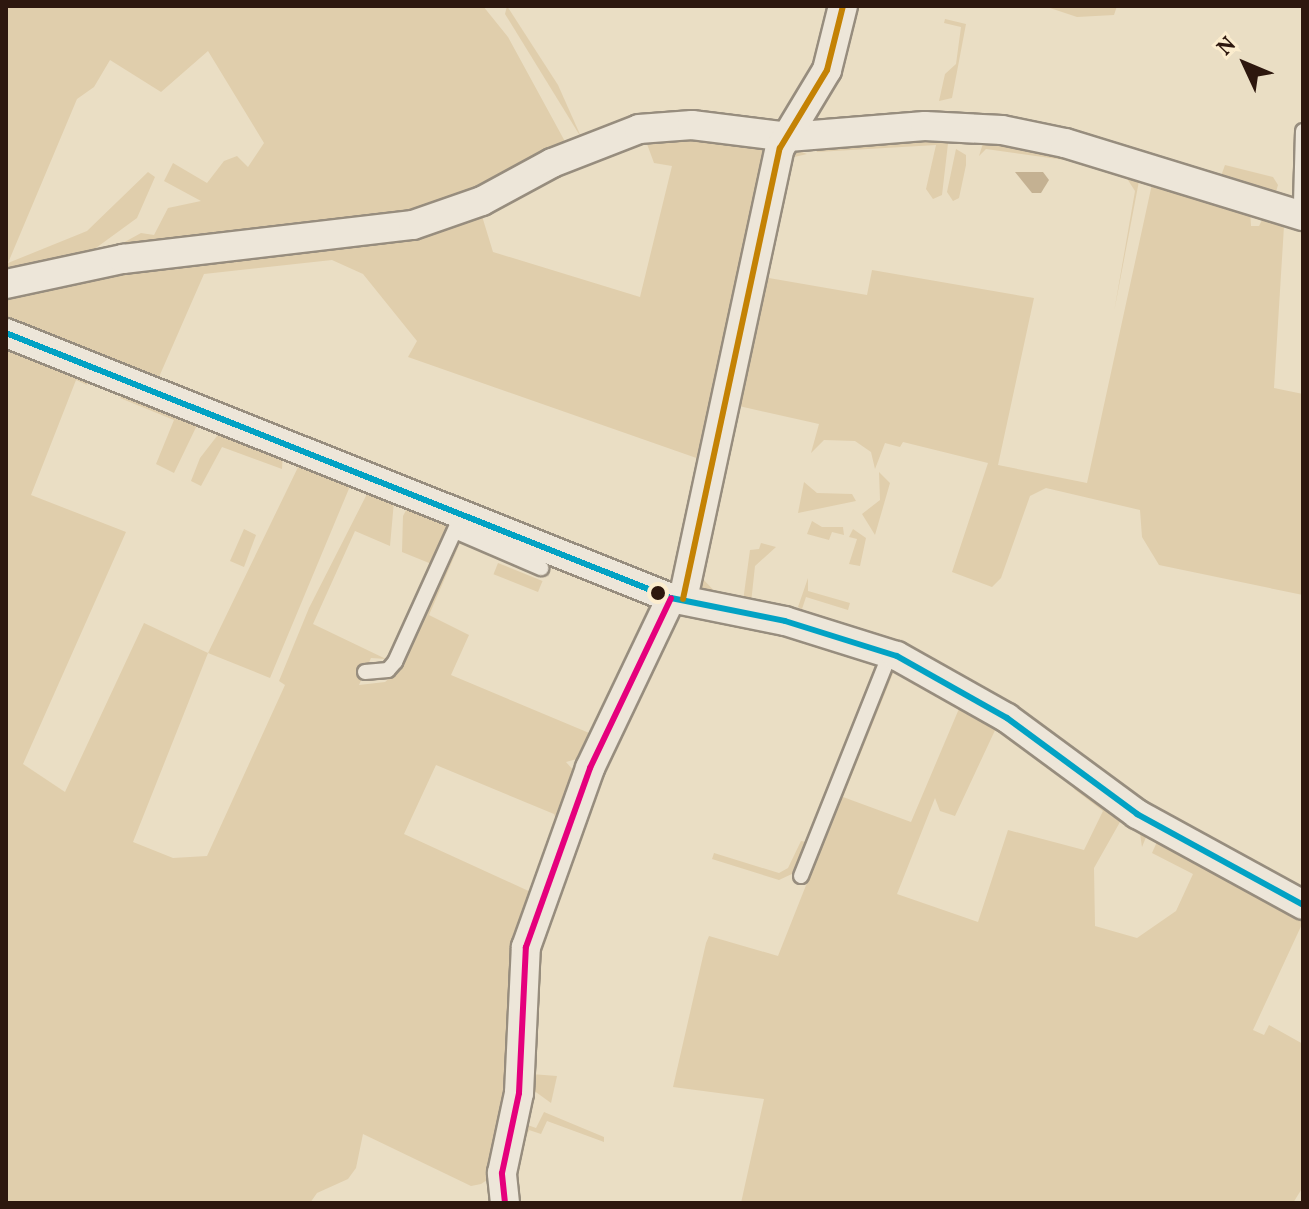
<!DOCTYPE html>
<style>
body{margin:0}
#map{position:relative;width:1309px;height:1209px;overflow:hidden;background:#eadec4;font-family:Vollkorn,serif}
div>[style]{position:absolute}
[style*='--x']{left:calc(var(--x)*1px);top:calc(var(--y)*1px);width:calc(var(--w)*1px);rotate:calc(var(--a)*1deg)}
.green>*{inset:0;background:#e0ceac;transform-origin:0 0}
.water>*{inset:0;background:#c4b192}
.roads{filter:drop-shadow(2px 0 #978d7e) drop-shadow(-2px 0 #978d7e) drop-shadow(0 2px #978d7e) drop-shadow(0 -2px #978d7e)}
.service>*{height:14px;margin:-7px;padding:0 7px;transform-origin:7px;border-radius:7px;background:#ede6d9}
.minor>*{height:28px;margin:-14px;padding:0 14px;transform-origin:14px;border-radius:14px;background:#ede6d9}
.bus-1>*{height:6px;margin:-3px;padding:0 3px;transform-origin:3px;border-radius:3px;background:#02a2c4}
.bus-2>*{height:6px;margin:-3px;padding:0 3px;transform-origin:3px;border-radius:3px;background:#c48204}
.bus-3>*{height:6px;margin:-3px;padding:0 3px;transform-origin:3px;border-radius:3px;background:#e5007d}
.dots>*{width:22px;height:22px;translate:-50% -50%;box-sizing:border-box;border:4px solid #fcedce;border-radius:50%}
span{translate:-50% -50%;white-space:nowrap;text-align:center;line-height:1.15;-webkit-text-stroke:6px #fcedce;paint-order:stroke}
.frame{position:absolute;inset:0;border:8px solid #2d170e;pointer-events:none}
.north{position:absolute;left:1205px;top:24px;width:80px;height:80px;-webkit-text-stroke:6px #fcedce;paint-order:stroke;rotate:314deg;font-size:22px;font-weight:700;line-height:32px;text-align:center;color:#2d170e}
.north::after{content:'';display:block;margin:auto;width:28px;height:36px;background:#2d170e;clip-path:polygon(50% 0,100% 100%,50% 72%,0 100%)}
</style>
<div id="map">
<div class="green">
<i style="clip-path:polygon(6px 6px,483px 6px,508px 37px,568px 147px,443px 208px,112px 249px,141px 233px,154px 235px,168px 208px,201px 201px,164px 181px,173px 163px,207px 183px,224px 161px,237px 156px,248px 167px,264px 143px,208px 51px,161px 92px,110px 60px,94px 87px,77px 99px,8px 263px,87px 231px,148px 172px,155px 177px,137px 218px,89px 253px,6px 275px)"></i>
<i style="clip-path:polygon(507px 6px,558px 85px,582px 139px,505px 14px)"></i>
<i style="clip-path:polygon(1044px 6px,1117px 6px,1114px 15px,1077px 17px)"></i>
<i style="clip-path:polygon(945px 19px,966px 24px,952px 98px,939px 101px,945px 74px,956px 64px,961px 27px,944px 23px)"></i>
<i style="clip-path:polygon(949px 135px,942px 195px,933px 199px,926px 189px,936px 145px,817px 152px,815px 147px)"></i>
<i style="clip-path:polygon(664px 136px,755px 140px,770px 158px,705px 461px,408px 357px,417px 341px,363px 274px,332px 260px,204px 274px,159px 377px,189px 390px,182px 397px,6px 326px,6px 291px,50px 279px,321px 245px,566px 168px,567px 174px,482px 216px,493px 252px,640px 297px,672px 166px,654px 163px,647px 144px,586px 159px)"></i>
<i style="clip-path:polygon(985px 137px,1072px 152px,1072px 161px,986px 149px,979px 156px)"></i>
<i style="clip-path:polygon(791px 148px,807px 154px,790px 158px,763px 277px,867px 295px,872px 270px,1034px 298px,998px 465px,1087px 483px,1152px 184px,1162px 179px,1250px 209px,1251px 226px,1259px 226px,1265px 214px,1303px 226px,1303px 232px,1284px 226px,1274px 388px,1303px 394px,1303px 595px,1159px 565px,1142px 537px,1140px 510px,1046px 488px,1030px 496px,1001px 578px,992px 587px,952px 572px,988px 463px,903px 442px,900px 447px,885px 443px,875px 469px,871px 452px,855px 441px,824px 440px,811px 453px,819px 424px,739px 406px,701px 577px,719px 596px,697px 589px,695px 572px)"></i>
<i style="clip-path:polygon(956px 149px,966px 155px,966px 165px,959px 198px,953px 201px,947px 192px)"></i>
<i style="clip-path:polygon(1114px 164px,1137px 175px,1139px 181px,1114px 312px,1135px 191px,1126px 177px,1111px 173px)"></i>
<i style="clip-path:polygon(1225px 165px,1273px 177px,1278px 185px,1275px 195px,1221px 176px)"></i>
<i style="clip-path:polygon(6px 341px,90px 377px,87px 385px,76px 380px,31px 495px,126px 532px,23px 764px,65px 792px,144px 623px,208px 653px,302px 459px,353px 479px,270px 678px,208px 653px,133px 842px,173px 858px,207px 856px,285px 685px,279px 681px,309px 608px,370px 488px,394px 501px,390px 546px,355px 531px,313px 624px,386px 659px,371px 658px,359px 685px,385px 682px,399px 670px,461px 541px,429px 615px,469px 635px,451px 675px,594px 735px,584px 757px,566px 762px,575px 772px,557px 821px,554px 814px,436px 765px,404px 834px,533px 893px,514px 1096px,490px 1178px,481px 1184px,471px 1186px,363px 1134px,356px 1168px,348px 1179px,317px 1193px,310px 1203px,6px 1203px)"></i>
<i style="clip-path:polygon(122px 393px,200px 419px,174px 473px,156px 464px,174px 420px,120px 398px)"></i>
<i style="clip-path:polygon(224px 427px,283px 451px,282px 469px,222px 447px,201px 486px,191px 481px,200px 458px)"></i>
<i style="clip-path:polygon(879px 472px,890px 483px,875px 535px,862px 514px,880px 500px)"></i>
<i style="clip-path:polygon(804px 482px,817px 493px,852px 494px,856px 501px,798px 513px)"></i>
<i style="clip-path:polygon(410px 503px,447px 513px,450px 527px,434px 565px,402px 552px,403px 516px)"></i>
<i style="clip-path:polygon(812px 521px,822px 527px,843px 527px,844px 535px,832px 532px,829px 540px,807px 534px)"></i>
<i style="clip-path:polygon(244px 529px,256px 535px,244px 567px,230px 561px)"></i>
<i style="clip-path:polygon(853px 529px,866px 538px,860px 566px,849px 564px,857px 539px,849px 537px)"></i>
<i style="clip-path:polygon(761px 543px,776px 547px,755px 566px,751px 603px,743px 601px,750px 550px,759px 549px)"></i>
<i style="left:498px;top:563px;width:48px;height:12px;rotate:22deg"></i>
<i style="clip-path:polygon(808px 578px,808px 591px,850px 603px,848px 610px,806px 597px,802px 609px,798px 607px)"></i>
<i style="clip-path:polygon(894px 663px,906px 667px,907px 677px,894px 671px,843px 797px,911px 822px,961px 704px,916px 681px,922px 674px,1005px 724px,1050px 758px,1055px 774px,997px 726px,955px 816px,940px 811px,935px 798px,897px 894px,978px 922px,1008px 830px,1084px 850px,1103px 811px,1074px 789px,1081px 782px,1149px 830px,1142px 847px,1140px 834px,1120px 822px,1094px 868px,1095px 926px,1137px 938px,1176px 911px,1193px 874px,1152px 853px,1160px 835px,1302px 911px,1303px 922px,1253px 1030px,1264px 1035px,1269px 1025px,1303px 1044px,1303px 1187px,1293px 1203px,741px 1203px,764px 1099px,673px 1087px,706px 943px,709px 936px,778px 956px)"></i>
<i style="clip-path:polygon(801px 841px,806px 842px,794px 873px,779px 880px,712px 859px,714px 853px,779px 873px,788px 868px)"></i>
<i style="clip-path:polygon(531px 1074px,557px 1076px,551px 1103px,533px 1090px)"></i>
<i style="clip-path:polygon(544px 1112px,604px 1137px,604px 1142px,547px 1121px,541px 1134px,529px 1130px,517px 1160px,519px 1122px,536px 1128px)"></i>
</div>
<div class="water">
<i style="clip-path:polygon(1015px 172px,1043px 172px,1049px 180px,1041px 193px,1032px 193px)"></i>
</div>
<div class="roads">
<div class="service">
<i style="--x:1295;--y:215;--w:13;--a:-63"></i>
<i style="--x:1301;--y:203;--w:72;--a:-88.4"></i>
<i style="--x:455;--y:531;--w:94;--a:23.3"></i>
<i style="--x:365;--y:672;--w:23;--a:-5"></i>
<i style="--x:388;--y:670;--w:11;--a:-49"></i>
<i style="--x:395;--y:662;--w:165;--a:-65.6"></i>
<i style="--x:801;--y:876;--w:228;--a:-68.2"></i>
<i style="--x:886;--y:664;--w:13;--a:-103"></i>
</div>
<div class="minor">
<i style="--x:6;--y:284;--w:120;--a:-12.1"></i>
<i style="--x:123;--y:259;--w:292;--a:-6.7"></i>
<i style="--x:413;--y:225;--w:73;--a:-19.2"></i>
<i style="--x:482;--y:201;--w:80;--a:-28.5"></i>
<i style="--x:552;--y:163;--w:93;--a:-21.3"></i>
<i style="--x:639;--y:129;--w:53;--a:-4.3"></i>
<i style="--x:692;--y:125;--w:97;--a:7.1"></i>
<i style="--x:788;--y:137;--w:137;--a:-4.6"></i>
<i style="--x:925;--y:126;--w:77;--a:3"></i>
<i style="--x:1002;--y:130;--w:64;--a:11.7"></i>
<i style="--x:1065;--y:143;--w:249;--a:17.1"></i>
<i style="--x:6;--y:333;--w:716;--a:21.73"></i>
<i style="--x:671;--y:598;--w:116;--a:11.4"></i>
<i style="--x:785;--y:621;--w:117;--a:17.4"></i>
<i style="--x:897;--y:656;--w:126;--a:29.4"></i>
<i style="--x:1007;--y:718;--w:162;--a:36.4"></i>
<i style="--x:1137;--y:814;--w:189;--a:28.7"></i>
<i style="--x:683;--y:599;--w:461;--a:-77.9"></i>
<i style="--x:780;--y:148;--w:91;--a:-58.9"></i>
<i style="--x:827;--y:70;--w:66;--a:-76"></i>
<i style="--x:505;--y:1203;--w:30;--a:-96"></i>
<i style="--x:502;--y:1173;--w:82;--a:-78"></i>
<i style="--x:519;--y:1093;--w:146;--a:-87.3"></i>
<i style="--x:526;--y:947;--w:190;--a:-70.3"></i>
<i style="--x:590;--y:768;--w:188;--a:-64.5"></i>
</div>
</div>
<div class="bus-1">
<i style="--x:6;--y:333;--w:716;--a:21.73"></i>
<i style="--x:671;--y:598;--w:116;--a:11.4"></i>
<i style="--x:785;--y:621;--w:117;--a:17.4"></i>
<i style="--x:897;--y:656;--w:126;--a:29.4"></i>
<i style="--x:1007;--y:718;--w:162;--a:36.4"></i>
<i style="--x:1137;--y:814;--w:189;--a:28.7"></i>
</div>
<div class="bus-2">
<i style="--x:683;--y:599;--w:461;--a:-77.9"></i>
<i style="--x:780;--y:148;--w:91;--a:-58.9"></i>
<i style="--x:827;--y:70;--w:66;--a:-76"></i>
</div>
<div class="bus-3">
<i style="--x:505;--y:1203;--w:30;--a:-96"></i>
<i style="--x:502;--y:1173;--w:82;--a:-78"></i>
<i style="--x:519;--y:1093;--w:146;--a:-87.3"></i>
<i style="--x:526;--y:947;--w:190;--a:-70.3"></i>
<i style="--x:590;--y:768;--w:188;--a:-64.5"></i>
</div>
<div class="dots">
<i style="left:658px;top:593px;background:#2d170e"></i>
</div>
<div class="frame"></div>
<div class="north">N</div>
</div>
